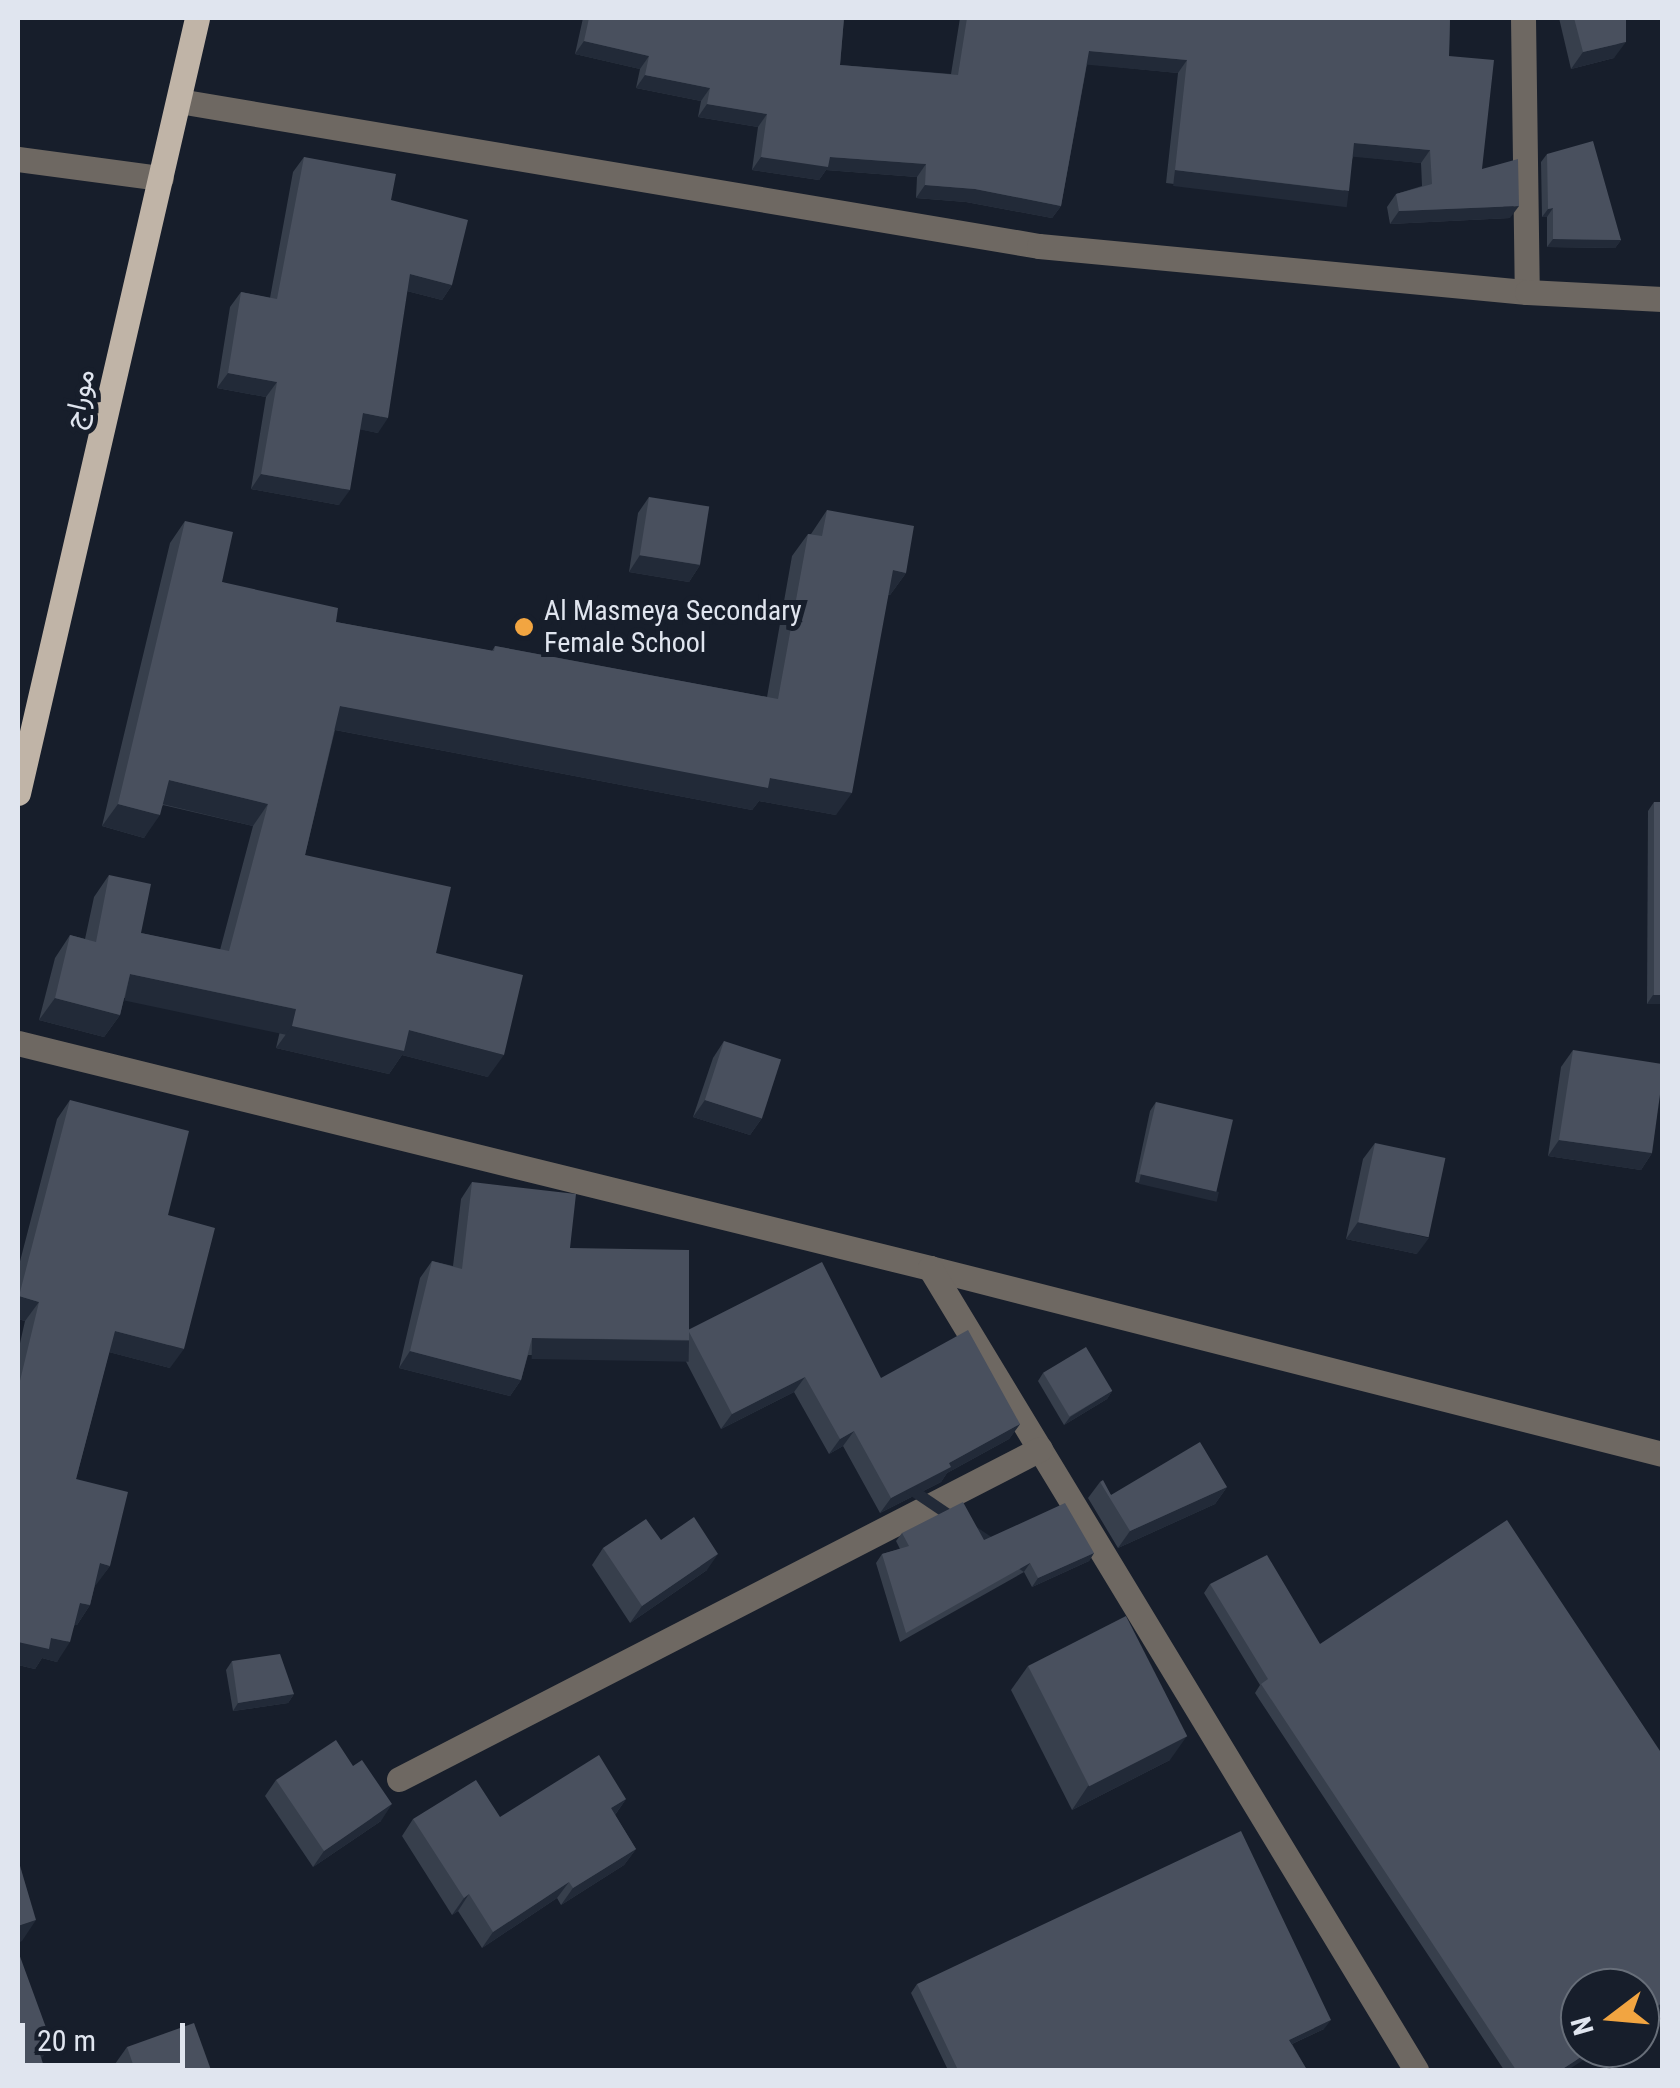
<!DOCTYPE html>
<meta charset="utf-8">
<style>
body{margin:0}
#map{position:relative;width:1680px;height:2088px;overflow:hidden;background:#171e2b;font-family:"Roboto Condensed",Vazirmatn,sans-serif}
div>[style]{position:absolute}
[style*='--x']{left:calc(var(--x)*1px);top:calc(var(--y)*1px);width:calc(var(--w)*1px);rotate:calc(var(--a)*1deg)}
.minor>*{height:25px;margin:-12.5px;padding:0 12.5px;transform-origin:12.5px;border-radius:12.5px;background:#6e6862}
.major>*{height:25px;margin:-12.5px;padding:0 12.5px;transform-origin:12.5px;border-radius:12.5px;background:#c0b4a7}
.wall>*{inset:0;background:#373f4c}
.shaded-wall>*{inset:0;background:#222a38;transform-origin:0 0}
.building>*{inset:0;background:#49505e;transform-origin:0 0}
.dots>*{width:28px;height:28px;translate:-50% -50%;box-sizing:border-box;border:5px solid #171e2b;border-radius:50%}
span{translate:-50% -50%;white-space:nowrap;text-align:center;line-height:1.15;-webkit-text-stroke:10px #171e2b;paint-order:stroke}
.street-label{font-size:28px;color:#e0e5ef}
.poi-label{font-size:28px;color:#e0e5ef}
.left{translate:0 -50%;text-align:left}
.frame{position:absolute;inset:0;border:20px solid #e0e5ef;pointer-events:none}
.north{position:absolute;left:1560px;top:1968px;width:100px;height:100px;box-sizing:border-box;background:#171e2b;border:2px solid #676e79;border-radius:50%;rotate:254deg;font-size:28px;font-weight:700;line-height:40px;text-align:center;color:#e0e5ef}
.north::after{content:'';display:block;margin:auto;width:35px;height:45px;background:#f2a541;clip-path:polygon(50% 0,100% 100%,50% 72%,0 100%)}
.scale{position:absolute;left:20px;top:2023px;width:165px;height:45px;box-sizing:border-box;border:5px solid #e0e5ef;border-top:0;padding-left:12px;font-size:30px;line-height:35px;white-space:nowrap;color:#e0e5ef;-webkit-text-stroke:8px #171e2b;paint-order:stroke}
</style>
<div id="map">
<div class="minor">
<i style="--x:1523;--y:18;--w:274;--a:89.2"></i>
<i style="--x:179;--y:101;--w:872;--a:9.57"></i>
<i style="--x:1039;--y:246;--w:490;--a:5.4"></i>
<i style="--x:1527;--y:292;--w:135;--a:3"></i>
<i style="--x:18;--y:159;--w:144;--a:7.6"></i>
<i style="--x:18;--y:1043;--w:939;--a:13.86"></i>
<i style="--x:930;--y:1268;--w:755;--a:14.26"></i>
<i style="--x:930;--y:1268;--w:938;--a:58.78"></i>
<i style="--x:399;--y:1779;--w:721;--a:-27.24"></i>
</div>
<div class="major">
<i style="--x:18;--y:793;--w:795;--a:-76.99"></i>
</div>
<div class="wall">
<i style="clip-path:polygon(583px 18px,844px 18px,840px 65px,951px 74px,960px 18px,1450px 18px,1449px 56px,1482px 169px,1510px 218px,1390px 224px,1387px 207px,1396px 194px,1422px 186px,1421px 163px,1353px 156px,1340px 204px,1166px 183px,1178px 73px,1087px 64px,1061px 206px,1052px 218px,966px 202px,916px 198px,917px 177px,826px 170px,819px 180px,752px 170px,758px 127px,698px 117px,701px 101px,636px 88px,640px 69px,575px 54px)"></i>
<i style="clip-path:polygon(1559px 18px,1626px 18px,1614px 58px,1571px 69px)"></i>
<i style="clip-path:polygon(1547px 154px,1621px 240px,1615px 248px,1547px 247px,1547px 217px,1542px 217px,1541px 162px)"></i>
<i style="clip-path:polygon(304px 157px,391px 200px,452px 285px,442px 300px,407px 291px,378px 433px,360px 429px,339px 505px,251px 489px,266px 397px,217px 388px,230px 307px,241px 292px,270px 298px,293px 172px)"></i>
<i style="clip-path:polygon(649px 497px,700px 565px,689px 582px,629px 572px,638px 513px)"></i>
<i style="clip-path:polygon(827px 510px,906px 573px,890px 595px,888px 595px,836px 815px,759px 801px,752px 810px,335px 730px,305px 855px,436px 953px,488px 1077px,402px 1055px,389px 1074px,276px 1048px,280px 1031px,124px 998px,120px 1015px,104px 1037px,39px 1020px,55px 958px,70px 935px,85px 939px,94px 897px,109px 875px,141px 933px,220px 950px,253px 826px,163px 805px,144px 838px,102px 826px,170px 543px,185px 521px,222px 582px,336px 622px,492px 651px,495px 646px,767px 697px,792px 556px,808px 534px,811px 534px)"></i>
<i style="clip-path:polygon(1654px 802px,1662px 802px,1662px 1004px,1647px 1004px,1648px 811px)"></i>
<i style="clip-path:polygon(724px 1041px,762px 1118px,750px 1135px,693px 1117px,713px 1058px)"></i>
<i style="clip-path:polygon(1573px 1050px,1652px 1153px,1641px 1170px,1548px 1156px,1561px 1067px)"></i>
<i style="clip-path:polygon(70px 1100px,168px 1215px,170px 1368px,109px 1352px,76px 1479px,110px 1566px,95px 1585px,90px 1605px,77px 1625px,75px 1624px,57px 1662px,42px 1658px,35px 1669px,18px 1665px,18px 1352px,25px 1321px,18px 1319px,18px 1269px,57px 1119px)"></i>
<i style="clip-path:polygon(1156px 1102px,1213px 1200px,1135px 1182px,1150px 1111px)"></i>
<i style="clip-path:polygon(1375px 1143px,1417px 1254px,1346px 1239px,1363px 1159px)"></i>
<i style="clip-path:polygon(472px 1182px,689px 1330px,881px 1378px,1020px 1424px,1009px 1439px,947px 1473px,941px 1482px,880px 1513px,843px 1446px,829px 1454px,794px 1392px,721px 1429px,681px 1352px,677px 1357px,528px 1355px,521px 1380px,510px 1396px,399px 1368px,420px 1278px,432px 1261px,453px 1266px,461px 1199px)"></i>
<i style="clip-path:polygon(1043px 1373px,1112px 1391px,1107px 1399px,1064px 1425px,1038px 1381px)"></i>
<i style="clip-path:polygon(1100px 1482px,1111px 1495px,1227px 1487px,1215px 1504px,1118px 1548px,1088px 1498px)"></i>
<i style="clip-path:polygon(902px 1533px,984px 1540px,1094px 1553px,1089px 1561px,1032px 1587px,1024px 1572px,900px 1642px,876px 1563px,882px 1554px,900px 1549px,896px 1541px)"></i>
<i style="clip-path:polygon(661px 1540px,707px 1570px,630px 1623px,592px 1565px,603px 1548px)"></i>
<i style="clip-path:polygon(1210px 1584px,1320px 1644px,1662px 2008px,1640px 2023px,1640px 1988px,1568px 2070px,1504px 2070px,1255px 1693px,1260px 1685px,1204px 1593px)"></i>
<i style="clip-path:polygon(232px 1661px,294px 1694px,288px 1703px,233px 1711px,226px 1670px)"></i>
<i style="clip-path:polygon(1028px 1666px,1170px 1760px,1072px 1810px,1011px 1690px)"></i>
<i style="clip-path:polygon(276px 1780px,381px 1821px,313px 1867px,265px 1796px)"></i>
<i style="clip-path:polygon(626px 1799px,615px 1815px,636px 1849px,624px 1865px,561px 1905px,557px 1898px,482px 1948px,458px 1911px,452px 1915px,402px 1836px,413px 1819px,500px 1817px)"></i>
<i style="clip-path:polygon(917px 1984px,1324px 2029px,1292px 2044px,1307px 2070px,948px 2070px,911px 1993px)"></i>
<i style="clip-path:polygon(127px 2047px,211px 2070px,117px 2070px,115px 2064px)"></i>
</div>
<div class="shaded-wall">
<i style="clip-path:polygon(584px 41px,649px 56px,640px 69px,575px 54px)"></i>
<i style="clip-path:polygon(1626px 42px,1614px 58px,1571px 69px,1583px 52px)"></i>
<i style="clip-path:polygon(1089px 51px,1187px 60px,1178px 73px,1080px 64px)"></i>
<i style="clip-path:polygon(645px 75px,710px 88px,701px 101px,636px 88px)"></i>
<i style="clip-path:polygon(707px 104px,767px 114px,758px 127px,698px 117px)"></i>
<i style="clip-path:polygon(1354px 143px,1430px 150px,1421px 163px,1345px 156px)"></i>
<i style="clip-path:polygon(761px 157px,830px 157px,926px 164px,917px 177px,826px 170px,819px 180px,752px 170px)"></i>
<i style="left:1175px;top:170px;width:175px;height:16px;rotate:7deg"></i>
<i style="clip-path:polygon(925px 185px,975px 189px,1061px 206px,1052px 218px,966px 202px,916px 198px)"></i>
<i style="clip-path:polygon(1519px 206px,1510px 218px,1390px 224px,1399px 211px)"></i>
<i style="clip-path:polygon(1553px 208px,1547px 217px,1542px 217px,1548px 209px)"></i>
<i style="clip-path:polygon(1553px 239px,1621px 240px,1615px 248px,1547px 247px)"></i>
<i style="clip-path:polygon(410px 274px,452px 285px,442px 300px,399px 289px)"></i>
<i style="clip-path:polygon(228px 373px,277px 382px,266px 397px,217px 388px)"></i>
<i style="clip-path:polygon(363px 413px,388px 418px,378px 433px,352px 428px)"></i>
<i style="clip-path:polygon(261px 474px,350px 490px,339px 505px,251px 489px)"></i>
<i style="clip-path:polygon(640px 555px,700px 565px,689px 582px,629px 572px)"></i>
<i style="clip-path:polygon(893px 570px,906px 573px,890px 595px,877px 592px)"></i>
<i style="clip-path:polygon(340px 706px,770px 778px,852px 793px,836px 815px,759px 801px,752px 810px,325px 728px)"></i>
<i style="clip-path:polygon(169px 780px,268px 804px,253px 826px,154px 802px)"></i>
<i style="clip-path:polygon(118px 804px,160px 815px,144px 838px,102px 826px)"></i>
<i style="left:130px;top:974px;width:170px;height:27px;rotate:12deg"></i>
<i style="clip-path:polygon(1653px 995px,1662px 995px,1662px 1004px,1647px 1004px)"></i>
<i style="clip-path:polygon(55px 998px,120px 1015px,104px 1037px,39px 1020px)"></i>
<i style="clip-path:polygon(292px 1026px,409px 1030px,504px 1055px,488px 1077px,402px 1055px,389px 1074px,276px 1048px)"></i>
<i style="clip-path:polygon(705px 1100px,762px 1118px,750px 1135px,693px 1117px)"></i>
<i style="clip-path:polygon(1559px 1140px,1652px 1153px,1641px 1170px,1548px 1156px)"></i>
<i style="left:1141px;top:1174px;width:80px;height:10px;rotate:13deg"></i>
<i style="clip-path:polygon(1358px 1222px,1429px 1238px,1417px 1254px,1346px 1239px)"></i>
<i style="clip-path:polygon(19px 1296px,39px 1302px,25px 1321px,18px 1319px,18px 1298px)"></i>
<i style="clip-path:polygon(115px 1331px,184px 1349px,170px 1368px,101px 1350px)"></i>
<i style="left:532px;top:1338px;width:157px;height:21px;rotate:1deg"></i>
<i style="clip-path:polygon(410px 1351px,521px 1380px,510px 1396px,399px 1368px)"></i>
<i style="clip-path:polygon(805px 1377px,794px 1392px,721px 1429px,732px 1414px)"></i>
<i style="clip-path:polygon(1112px 1391px,1107px 1399px,1064px 1425px,1070px 1417px)"></i>
<i style="clip-path:polygon(1020px 1424px,1009px 1439px,947px 1473px,941px 1482px,880px 1513px,891px 1498px,949px 1463px)"></i>
<i style="clip-path:polygon(854px 1431px,843px 1446px,829px 1454px,840px 1439px)"></i>
<i style="clip-path:polygon(1227px 1487px,1215px 1504px,1118px 1548px,1130px 1531px)"></i>
<i style="clip-path:polygon(1094px 1553px,1089px 1561px,1032px 1587px,1038px 1578px)"></i>
<i style="clip-path:polygon(718px 1554px,707px 1570px,630px 1623px,642px 1606px)"></i>
<i style="clip-path:polygon(100px 1563px,110px 1566px,96px 1585px,87px 1582px)"></i>
<i style="left:1030px;top:1563px;width:11px;height:142px;rotate:124deg"></i>
<i style="clip-path:polygon(80px 1603px,90px 1605px,77px 1625px,66px 1622px)"></i>
<i style="clip-path:polygon(51px 1638px,70px 1642px,57px 1662px,42px 1658px,35px 1669px,18px 1665px,18px 1642px)"></i>
<i style="clip-path:polygon(294px 1694px,288px 1703px,233px 1711px,238px 1703px)"></i>
<i style="clip-path:polygon(1187px 1736px,1170px 1760px,1072px 1810px,1088px 1786px)"></i>
<i style="clip-path:polygon(626px 1799px,614px 1816px,611px 1808px)"></i>
<i style="clip-path:polygon(392px 1804px,381px 1821px,313px 1867px,324px 1851px)"></i>
<i style="clip-path:polygon(636px 1849px,624px 1865px,561px 1905px,573px 1888px)"></i>
<i style="clip-path:polygon(569px 1882px,557px 1898px,482px 1948px,493px 1932px)"></i>
<i style="clip-path:polygon(469px 1894px,458px 1911px,452px 1915px,464px 1898px)"></i>
<i style="clip-path:polygon(36px 1920px,22px 1941px,18px 1943px,18px 1926px)"></i>
<i style="clip-path:polygon(1662px 2003px,1662px 2008px,1640px 2023px,1640px 2018px)"></i>
<i style="clip-path:polygon(1331px 2020px,1324px 2029px,1283px 2048px,1289px 2040px)"></i>
<i style="clip-path:polygon(52px 2044px,37px 2065px,38px 2048px)"></i>
<i style="clip-path:polygon(1595px 2048px,1602px 2048px,1568px 2070px,1561px 2070px)"></i>
</div>
<div class="building">
<i style="clip-path:polygon(589px 18px,844px 18px,840px 65px,958px 75px,967px 18px,1450px 18px,1449px 56px,1494px 60px,1482px 169px,1518px 159px,1519px 206px,1399px 211px,1396px 194px,1432px 184px,1430px 150px,1354px 143px,1349px 191px,1175px 170px,1187px 60px,1089px 51px,1061px 206px,975px 189px,925px 185px,926px 164px,830px 157px,828px 167px,761px 157px,767px 114px,707px 104px,710px 88px,645px 75px,649px 56px,584px 41px)"></i>
<i style="clip-path:polygon(1574px 18px,1626px 18px,1626px 42px,1583px 52px)"></i>
<i style="clip-path:polygon(1593px 141px,1621px 240px,1553px 239px,1553px 208px,1548px 209px,1547px 154px)"></i>
<i style="clip-path:polygon(304px 157px,396px 174px,391px 200px,468px 220px,452px 285px,410px 274px,388px 418px,363px 413px,350px 490px,261px 474px,277px 382px,228px 373px,241px 292px,277px 299px)"></i>
<i style="left:649px;top:497px;width:61px;height:59px;rotate:9deg"></i>
<i style="clip-path:polygon(827px 510px,914px 526px,906px 573px,893px 570px,852px 793px,770px 778px,768px 788px,340px 706px,305px 855px,451px 887px,436px 953px,523px 975px,504px 1055px,409px 1030px,404px 1051px,292px 1026px,296px 1009px,130px 974px,120px 1015px,55px 998px,70px 935px,96px 942px,109px 875px,151px 884px,141px 933px,229px 951px,268px 804px,169px 780px,160px 815px,118px 804px,185px 521px,233px 532px,222px 582px,338px 608px,336px 622px,494px 651px,495px 646px,778px 699px,808px 534px,822px 536px)"></i>
<i style="left:1654px;top:802px;width:8px;height:193px"></i>
<i style="left:724px;top:1041px;width:60px;height:62px;rotate:18deg"></i>
<i style="clip-path:polygon(1573px 1050px,1662px 1064px,1662px 1080px,1652px 1153px,1559px 1140px)"></i>
<i style="clip-path:polygon(70px 1100px,189px 1131px,168px 1215px,215px 1228px,184px 1349px,115px 1331px,76px 1479px,128px 1492px,110px 1566px,100px 1563px,90px 1605px,80px 1603px,70px 1642px,51px 1638px,49px 1649px,18px 1642px,18px 1389px,39px 1302px,19px 1296px)"></i>
<i style="left:1156px;top:1102px;width:79px;height:74px;rotate:13deg"></i>
<i style="left:1375px;top:1143px;width:72px;height:81px;rotate:12deg"></i>
<i style="clip-path:polygon(472px 1182px,576px 1194px,570px 1248px,689px 1250px,689px 1340px,532px 1338px,521px 1380px,410px 1351px,432px 1261px,462px 1269px)"></i>
<i style="clip-path:polygon(822px 1262px,881px 1378px,968px 1330px,1020px 1424px,949px 1463px,951px 1467px,891px 1498px,854px 1431px,840px 1439px,805px 1377px,732px 1414px,688px 1330px)"></i>
<i style="left:1086px;top:1347px;width:51px;height:50px;rotate:59deg"></i>
<i style="clip-path:polygon(1200px 1442px,1227px 1487px,1130px 1531px,1100px 1482px,1103px 1480px,1111px 1495px)"></i>
<i style="clip-path:polygon(963px 1502px,984px 1540px,1065px 1503px,1094px 1553px,1038px 1578px,1030px 1563px,906px 1633px,882px 1554px,909px 1546px,902px 1533px)"></i>
<i style="clip-path:polygon(694px 1517px,718px 1554px,642px 1606px,603px 1548px,646px 1519px,661px 1540px)"></i>
<i style="clip-path:polygon(1507px 1520px,1662px 1754px,1662px 2003px,1640px 2018px,1640px 1988px,1580px 1988px,1580px 2048px,1595px 2048px,1561px 2070px,1516px 2070px,1261px 1684px,1268px 1679px,1210px 1584px,1267px 1555px,1320px 1644px)"></i>
<i style="left:1126px;top:1616px;width:135px;height:110px;rotate:63deg"></i>
<i style="clip-path:polygon(280px 1654px,294px 1694px,238px 1703px,232px 1661px)"></i>
<i style="clip-path:polygon(336px 1740px,353px 1766px,362px 1760px,392px 1804px,324px 1851px,276px 1780px)"></i>
<i style="clip-path:polygon(599px 1755px,626px 1799px,611px 1808px,636px 1849px,573px 1888px,569px 1882px,493px 1932px,469px 1894px,464px 1898px,413px 1819px,476px 1780px,500px 1817px)"></i>
<i style="clip-path:polygon(1241px 1831px,1331px 2020px,1289px 2040px,1307px 2070px,958px 2070px,917px 1984px)"></i>
<i style="clip-path:polygon(18px 1859px,36px 1920px,18px 1926px)"></i>
<i style="clip-path:polygon(18px 1951px,52px 2044px,38px 2048px,45px 2070px,18px 2070px)"></i>
<i style="clip-path:polygon(194px 2023px,211px 2070px,135px 2070px,127px 2047px)"></i>
</div>
<div class="dots">
<i style="left:524px;top:627px;background:#f2a541"></i>
</div>
<div class="street-label">
<span style="left:79px;top:399px;rotate:-77deg">موراج</span>
</div>
<div class="poi-label">
<span class="left" style="left:544px;top:627px">Al Masmeya Secondary<br>Female School</span>
</div>
<div class="frame"></div>
<div class="north">N</div>
<div class="scale">20 m</div>
</div>
